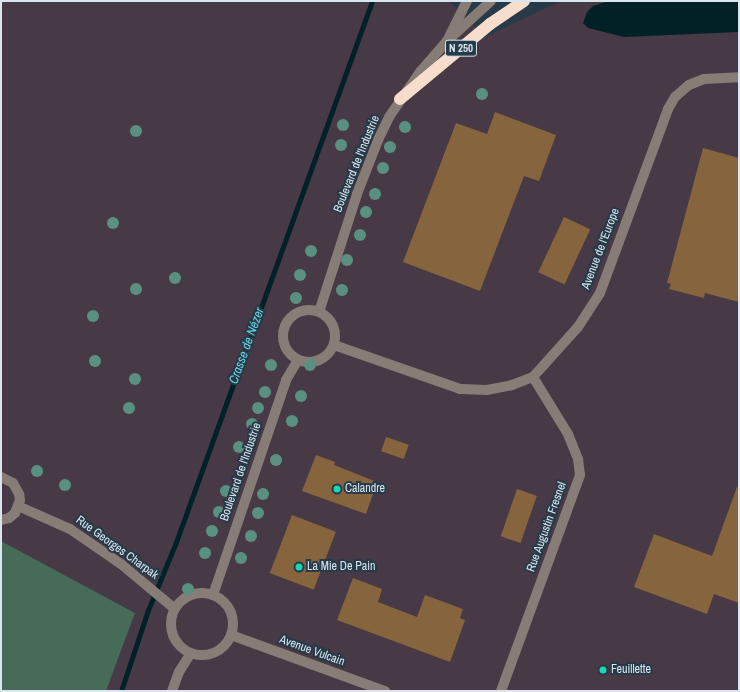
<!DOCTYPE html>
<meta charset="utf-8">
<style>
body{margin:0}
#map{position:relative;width:740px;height:692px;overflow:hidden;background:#263a49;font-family:"Archivo Narrow",sans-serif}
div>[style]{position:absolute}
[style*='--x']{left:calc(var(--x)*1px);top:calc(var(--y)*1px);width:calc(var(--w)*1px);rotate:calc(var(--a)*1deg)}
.industrial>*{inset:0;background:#483946}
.green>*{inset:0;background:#466c59}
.water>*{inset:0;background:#002227}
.stream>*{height:5px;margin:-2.5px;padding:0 2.5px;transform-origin:2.5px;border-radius:2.5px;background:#002227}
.building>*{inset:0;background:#86643d;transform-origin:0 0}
.minor>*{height:10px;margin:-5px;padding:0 5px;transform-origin:5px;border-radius:5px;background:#877d76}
.minor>.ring{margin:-5px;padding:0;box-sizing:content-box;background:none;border:10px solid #877d76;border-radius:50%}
.highway>*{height:12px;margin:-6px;padding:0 6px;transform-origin:6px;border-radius:6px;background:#f7ddcc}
.trees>*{width:12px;height:12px;margin:-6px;border-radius:50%;background:#5a9082}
.dots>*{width:11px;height:11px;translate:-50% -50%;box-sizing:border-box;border:2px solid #263a49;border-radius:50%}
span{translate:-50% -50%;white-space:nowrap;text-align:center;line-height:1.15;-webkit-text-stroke:4px #263a49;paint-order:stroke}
.shield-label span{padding:1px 3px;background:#263a49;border:1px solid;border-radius:3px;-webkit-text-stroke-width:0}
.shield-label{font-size:11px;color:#dae6ef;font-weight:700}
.street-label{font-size:12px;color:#dae6ef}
.poi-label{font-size:12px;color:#dae6ef}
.left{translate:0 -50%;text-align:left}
.water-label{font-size:13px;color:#6bd4e3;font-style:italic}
.frame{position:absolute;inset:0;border:2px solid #dae6ef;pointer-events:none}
</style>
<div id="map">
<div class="industrial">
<i style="clip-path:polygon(1px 1px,449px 1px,485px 37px,561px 1px,739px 1px,739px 691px,106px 691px,135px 613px,1px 541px)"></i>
</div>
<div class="green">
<i style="clip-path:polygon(1px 541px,135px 613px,106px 691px,1px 691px)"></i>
</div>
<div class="water">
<i style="clip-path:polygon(609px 1px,739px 1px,739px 32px,624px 37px,588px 28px,583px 23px,587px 12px,593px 6px)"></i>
</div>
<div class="stream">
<i style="--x:121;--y:691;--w:85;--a:-71.6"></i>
<i style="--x:148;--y:610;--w:74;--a:-67.6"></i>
<i style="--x:176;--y:542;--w:575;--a:-70.08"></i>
</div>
<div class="building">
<i style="clip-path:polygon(495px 112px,556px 135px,539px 181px,524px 176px,480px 291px,403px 262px,456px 123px,487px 134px)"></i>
<i style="clip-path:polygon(703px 148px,739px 158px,739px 302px,705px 293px,704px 298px,669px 289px,671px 284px,667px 283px)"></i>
<i style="left:564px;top:217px;width:29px;height:61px;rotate:25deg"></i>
<i style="left:386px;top:437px;width:24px;height:15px;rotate:19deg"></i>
<i style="clip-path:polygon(316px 455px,335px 462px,334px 465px,377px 482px,366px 514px,302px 491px)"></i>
<i style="clip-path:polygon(737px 487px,739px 487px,739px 603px,714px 594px,707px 614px,634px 587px,654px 534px,712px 556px)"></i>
<i style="left:517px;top:489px;width:21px;height:50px;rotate:19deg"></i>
<i style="left:292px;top:515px;width:47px;height:62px;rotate:21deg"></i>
<i style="clip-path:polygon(353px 578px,382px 589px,378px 602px,417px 617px,425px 595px,463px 609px,460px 618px,465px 620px,450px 662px,337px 620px)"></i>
</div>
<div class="minor">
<i style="--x:449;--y:37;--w:40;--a:-63.4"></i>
<i class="ring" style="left:283px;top:310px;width:42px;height:42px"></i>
<i style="--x:319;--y:312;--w:124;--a:-72.1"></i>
<i style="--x:357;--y:194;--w:58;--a:-68.7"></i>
<i style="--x:378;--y:140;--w:25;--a:-64"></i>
<i style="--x:389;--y:117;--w:55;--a:-55.4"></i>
<i style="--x:420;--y:72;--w:41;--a:-48.9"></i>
<i style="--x:447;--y:41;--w:59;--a:-42.3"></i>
<i style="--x:334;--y:345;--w:133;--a:19.2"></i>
<i style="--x:460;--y:389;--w:27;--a:2"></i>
<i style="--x:487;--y:390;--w:25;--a:-11"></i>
<i style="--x:512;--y:385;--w:22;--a:-21"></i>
<i style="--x:533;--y:377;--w:67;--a:-48"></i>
<i style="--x:578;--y:327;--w:40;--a:-57.1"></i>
<i style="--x:600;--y:293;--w:196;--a:-69.7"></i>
<i style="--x:668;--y:109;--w:14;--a:-60"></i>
<i style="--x:675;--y:97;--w:18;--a:-41"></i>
<i style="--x:689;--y:85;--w:16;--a:-22"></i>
<i style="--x:704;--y:79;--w:35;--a:-3"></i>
<i style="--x:1;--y:477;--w:13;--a:27"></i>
<i style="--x:13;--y:483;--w:13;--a:61"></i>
<i style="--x:19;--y:494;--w:6;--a:81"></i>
<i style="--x:20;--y:500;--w:14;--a:111"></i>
<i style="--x:15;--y:513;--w:8;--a:140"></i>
<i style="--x:9;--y:518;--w:8;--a:166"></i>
<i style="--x:18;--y:506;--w:57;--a:23.9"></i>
<i style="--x:70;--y:529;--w:62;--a:34.5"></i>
<i style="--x:121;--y:564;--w:70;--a:39.8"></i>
<i class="ring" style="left:171px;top:593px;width:52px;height:52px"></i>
<i style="--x:213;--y:595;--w:227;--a:-71.2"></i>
<i style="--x:286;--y:380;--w:23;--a:-59"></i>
<i style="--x:231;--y:635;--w:164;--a:20"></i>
<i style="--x:172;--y:691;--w:20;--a:-70"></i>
<i style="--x:179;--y:672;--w:22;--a:-58"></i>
<i style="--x:501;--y:691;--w:230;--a:-69.9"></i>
<i style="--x:580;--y:475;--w:16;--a:-97"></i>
<i style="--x:578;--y:459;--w:27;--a:-112"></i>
<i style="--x:568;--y:434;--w:67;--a:-121.6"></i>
</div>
<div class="highway">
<i style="--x:400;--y:99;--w:117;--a:-39.8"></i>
<i style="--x:490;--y:24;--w:41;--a:-34.1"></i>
</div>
<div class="trees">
<i style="left:482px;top:94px"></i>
<i style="left:343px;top:125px"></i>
<i style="left:405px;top:127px"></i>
<i style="left:136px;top:131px"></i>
<i style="left:341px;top:145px"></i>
<i style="left:390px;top:147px"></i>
<i style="left:383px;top:168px"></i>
<i style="left:375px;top:194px"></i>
<i style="left:366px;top:212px"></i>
<i style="left:113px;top:223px"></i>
<i style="left:360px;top:235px"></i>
<i style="left:311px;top:251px"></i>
<i style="left:347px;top:260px"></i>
<i style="left:300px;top:275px"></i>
<i style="left:175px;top:278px"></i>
<i style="left:136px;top:289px"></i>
<i style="left:342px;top:290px"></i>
<i style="left:296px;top:298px"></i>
<i style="left:93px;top:316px"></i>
<i style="left:95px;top:361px"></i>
<i style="left:271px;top:365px"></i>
<i style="left:310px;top:365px"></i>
<i style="left:135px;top:379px"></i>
<i style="left:265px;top:392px"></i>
<i style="left:301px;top:396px"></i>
<i style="left:129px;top:408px"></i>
<i style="left:258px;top:408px"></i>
<i style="left:292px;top:421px"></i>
<i style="left:252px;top:424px"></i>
<i style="left:239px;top:447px"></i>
<i style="left:276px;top:460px"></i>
<i style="left:37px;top:471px"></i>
<i style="left:65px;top:485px"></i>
<i style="left:226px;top:491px"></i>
<i style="left:263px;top:494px"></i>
<i style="left:219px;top:512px"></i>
<i style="left:258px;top:513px"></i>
<i style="left:212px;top:531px"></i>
<i style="left:251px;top:536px"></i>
<i style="left:205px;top:553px"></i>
<i style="left:241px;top:558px"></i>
<i style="left:188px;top:589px"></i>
</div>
<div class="dots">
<i style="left:337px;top:489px;background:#1cd5b1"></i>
<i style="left:299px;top:567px;background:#1cd5b1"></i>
<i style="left:603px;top:670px;background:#1cd5b1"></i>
</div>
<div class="shield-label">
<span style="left:461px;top:48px">N 250</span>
</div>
<div class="street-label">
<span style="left:357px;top:164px;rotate:-68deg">Boulevard de l'Industrie</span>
<span style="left:601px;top:249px;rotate:-69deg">Avenue de l'Europe</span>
<span style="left:241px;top:472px;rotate:-71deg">Boulevard de l'Industrie</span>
<span style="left:547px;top:527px;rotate:-70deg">Rue Augustin Fresnel</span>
<span style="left:117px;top:548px;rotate:36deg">Rue Georges Charpak</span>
<span style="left:312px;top:651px;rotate:20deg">Avenue Vulcain</span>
</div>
<div class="poi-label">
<span class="left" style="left:345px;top:489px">Calandre</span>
<span class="left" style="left:307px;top:567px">La Mie De Pain</span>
<span class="left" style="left:611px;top:670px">Feuillette</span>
</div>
<div class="water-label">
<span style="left:247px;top:346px;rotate:-70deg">Crasse de Nézer</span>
</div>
<div class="frame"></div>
</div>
